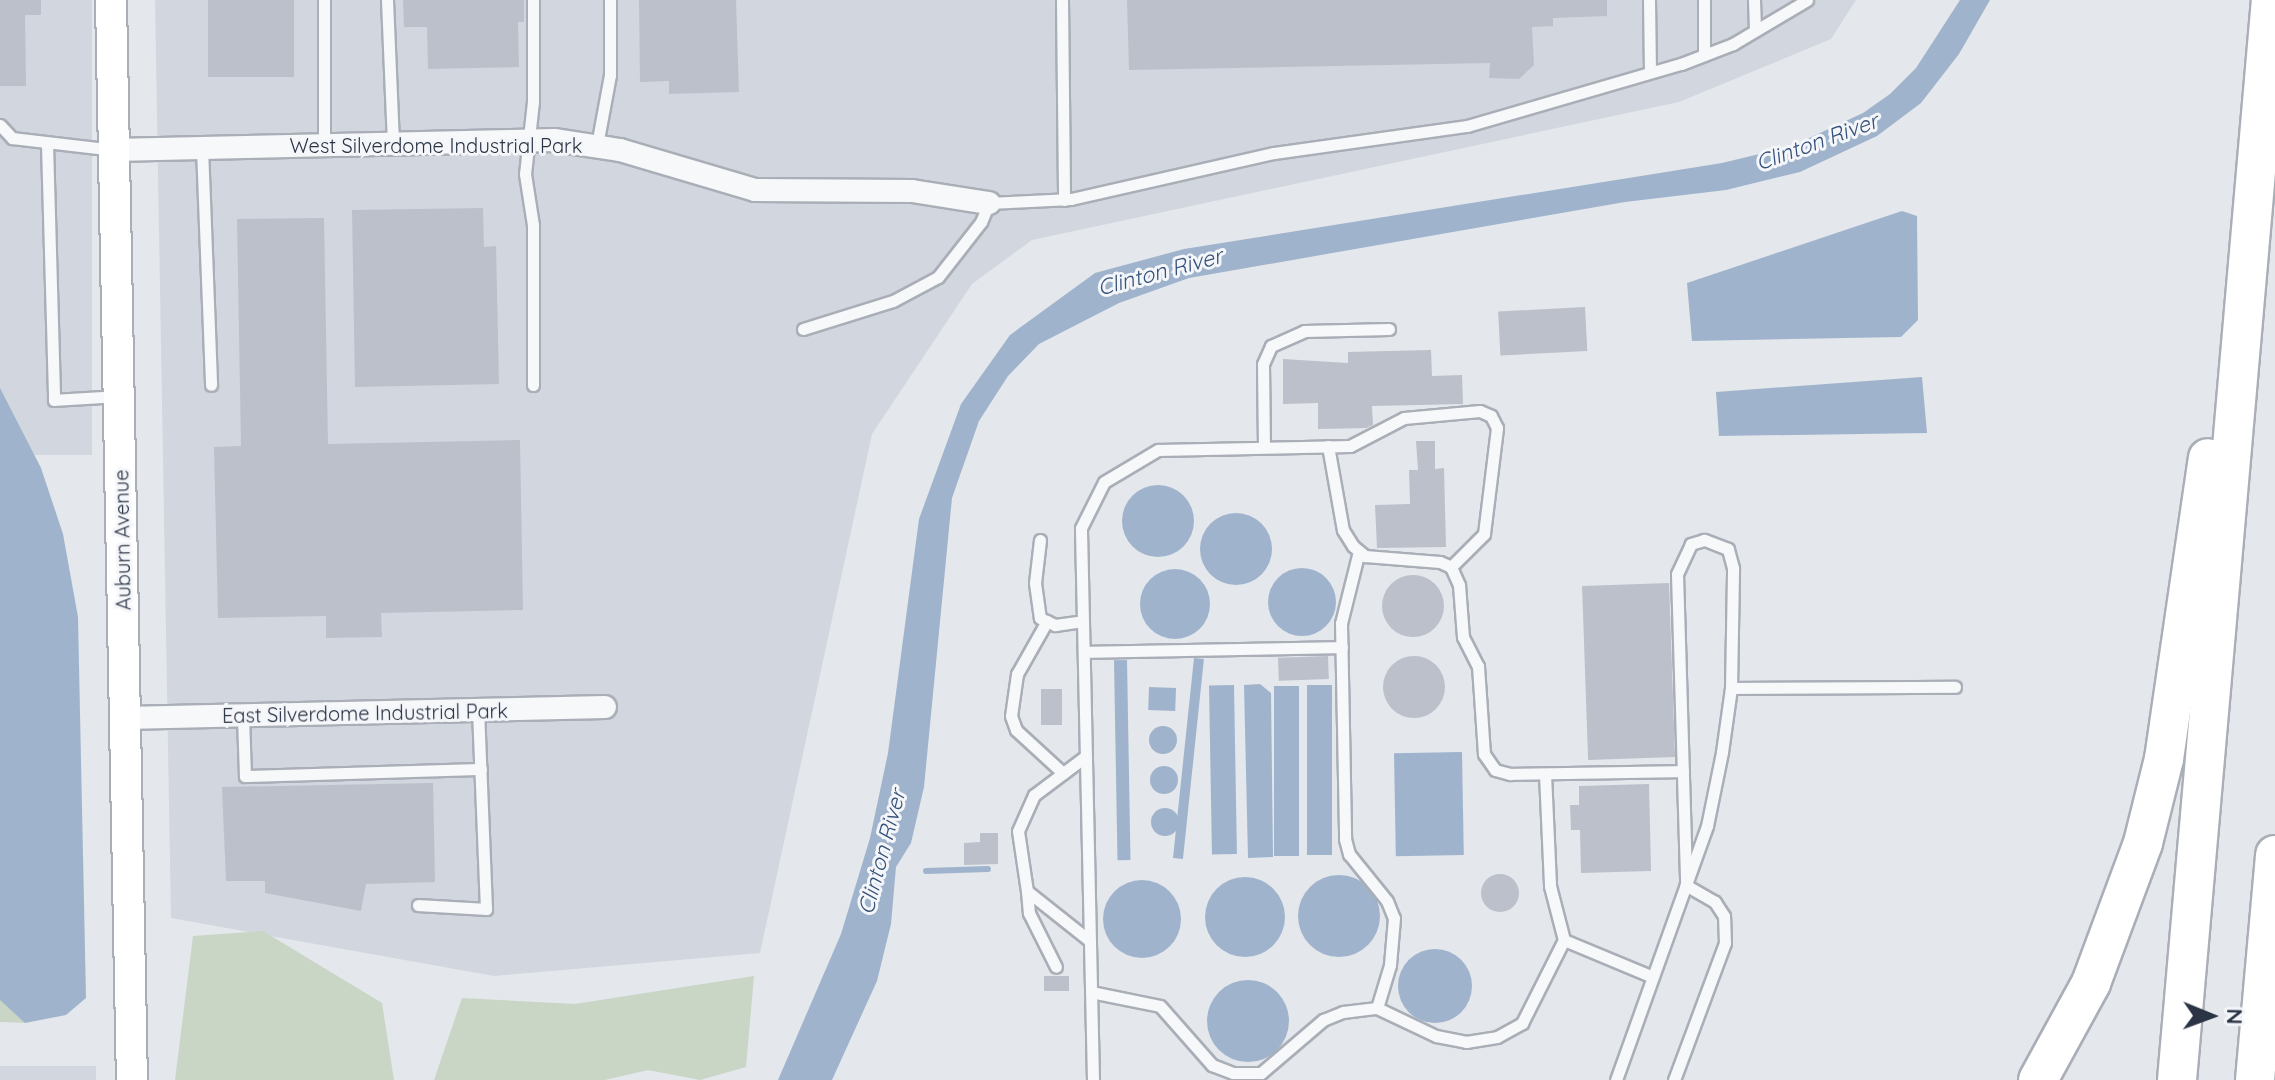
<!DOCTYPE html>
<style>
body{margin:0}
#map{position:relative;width:2275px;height:1080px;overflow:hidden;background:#e4e7ec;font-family:Quicksand,sans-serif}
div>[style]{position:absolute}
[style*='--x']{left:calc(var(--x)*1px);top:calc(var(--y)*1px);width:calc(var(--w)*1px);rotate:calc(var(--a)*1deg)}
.built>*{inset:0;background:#d2d6de;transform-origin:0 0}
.green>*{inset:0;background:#c9d6c5}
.water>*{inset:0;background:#9fb4cc;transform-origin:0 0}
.round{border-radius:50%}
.stream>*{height:6px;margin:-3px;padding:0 3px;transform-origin:3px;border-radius:3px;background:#9fb4cc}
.building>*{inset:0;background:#bbc0ca;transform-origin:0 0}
.roads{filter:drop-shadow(2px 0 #a9aeb7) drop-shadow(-2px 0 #a9aeb7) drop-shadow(0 2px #a9aeb7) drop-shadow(0 -2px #a9aeb7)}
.lane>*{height:11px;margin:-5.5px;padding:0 5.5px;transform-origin:5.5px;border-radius:5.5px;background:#f7f8fa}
.street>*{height:22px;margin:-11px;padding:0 11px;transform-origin:11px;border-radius:11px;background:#f7f8fa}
.secondary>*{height:30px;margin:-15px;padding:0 15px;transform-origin:15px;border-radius:15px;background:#fff}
.highway>*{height:38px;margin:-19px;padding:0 19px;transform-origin:19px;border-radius:19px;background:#fff}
span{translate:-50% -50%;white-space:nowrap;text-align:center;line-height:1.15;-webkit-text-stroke:6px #f4f6f9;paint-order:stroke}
.street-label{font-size:20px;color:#2b3445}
.water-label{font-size:22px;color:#34527a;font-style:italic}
.north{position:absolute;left:2171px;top:976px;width:80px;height:80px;-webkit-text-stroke:6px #f4f6f9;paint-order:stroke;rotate:91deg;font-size:22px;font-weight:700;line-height:32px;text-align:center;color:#2b3445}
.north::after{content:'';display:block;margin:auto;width:28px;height:36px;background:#2b3445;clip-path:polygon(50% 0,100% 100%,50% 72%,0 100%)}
</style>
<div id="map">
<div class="built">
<i style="left:0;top:0;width:92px;height:455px"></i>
<i style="clip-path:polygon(155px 0,1856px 0,1831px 39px,1679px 102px,1032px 240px,972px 284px,872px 434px,760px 953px,494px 976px,171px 918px)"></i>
<i style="left:96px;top:1066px;width:14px;height:96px;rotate:90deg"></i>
</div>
<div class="green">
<i style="clip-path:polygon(263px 931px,382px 1003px,394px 1080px,175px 1080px,193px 936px)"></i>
<i style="clip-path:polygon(754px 976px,746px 1067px,700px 1080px,648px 1070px,605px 1080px,434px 1080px,462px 998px,575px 1004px)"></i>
<i style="clip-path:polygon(0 1000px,7px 1002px,25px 1023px,0 1022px)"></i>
</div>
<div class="water">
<i style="clip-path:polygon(1960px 0,1990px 0,1959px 54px,1921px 103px,1877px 136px,1800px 172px,1726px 190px,1625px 202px,1189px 278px,1119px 303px,1039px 344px,1008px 376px,979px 421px,952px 498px,924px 787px,911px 843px,896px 867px,891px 924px,877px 981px,832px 1080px,778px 1080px,841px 934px,870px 838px,888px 753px,919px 519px,961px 404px,1010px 335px,1095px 273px,1184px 249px,1722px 163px,1792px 146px,1863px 113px,1890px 94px,1916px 68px)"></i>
<i style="clip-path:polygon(1902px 211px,1917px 216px,1918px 320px,1901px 337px,1692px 341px,1687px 283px)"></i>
<i style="clip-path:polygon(1922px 377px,1927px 433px,1719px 436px,1716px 392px)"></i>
<i style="clip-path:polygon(0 388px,41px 468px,63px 534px,78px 617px,86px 998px,66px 1015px,25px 1023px,0 1000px)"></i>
<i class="round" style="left:1122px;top:485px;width:72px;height:72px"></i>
<i class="round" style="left:1200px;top:513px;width:72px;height:72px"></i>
<i class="round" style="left:1268px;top:568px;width:68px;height:68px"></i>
<i class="round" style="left:1140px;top:569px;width:70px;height:70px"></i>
<i style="left:1194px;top:658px;width:10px;height:201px;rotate:6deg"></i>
<i style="left:1127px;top:660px;width:200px;height:13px;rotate:89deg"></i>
<i style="clip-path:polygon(1260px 684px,1271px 693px,1273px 857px,1248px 858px,1244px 685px)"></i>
<i style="left:1234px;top:685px;width:169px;height:25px;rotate:89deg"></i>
<i style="left:1307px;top:685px;width:25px;height:170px"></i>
<i style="left:1274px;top:686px;width:25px;height:170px"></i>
<i style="left:1176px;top:688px;width:23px;height:27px;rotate:92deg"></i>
<i class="round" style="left:1149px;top:726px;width:28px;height:28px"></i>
<i style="left:1462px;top:752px;width:103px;height:68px;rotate:89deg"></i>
<i class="round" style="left:1150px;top:766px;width:28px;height:28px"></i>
<i class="round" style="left:1151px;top:808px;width:28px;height:28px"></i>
<i class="round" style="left:1298px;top:875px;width:82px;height:82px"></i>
<i class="round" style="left:1205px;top:877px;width:80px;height:80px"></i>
<i class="round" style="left:1103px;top:880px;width:78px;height:78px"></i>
<i class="round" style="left:1398px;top:949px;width:74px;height:74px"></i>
<i class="round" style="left:1207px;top:980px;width:82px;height:82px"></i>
</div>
<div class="stream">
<i style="--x:926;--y:871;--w:62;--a:-1.8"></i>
</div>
<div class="building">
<i style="clip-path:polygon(0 0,41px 0,41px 15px,25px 15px,26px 86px,0 86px)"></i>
<i style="left:208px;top:0;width:86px;height:77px"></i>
<i style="clip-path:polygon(403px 0,524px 0,524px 22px,518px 22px,519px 67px,428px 69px,427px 27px,404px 27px)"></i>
<i style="clip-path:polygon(639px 0,736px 0,739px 92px,669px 94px,669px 81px,640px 82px)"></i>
<i style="clip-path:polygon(1127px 0,1607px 0,1607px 16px,1553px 18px,1553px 26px,1532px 27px,1534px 65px,1519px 79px,1489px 78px,1490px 63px,1129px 70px)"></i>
<i style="clip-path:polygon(483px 208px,484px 247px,496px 246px,499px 384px,355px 387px,352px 210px)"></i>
<i style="clip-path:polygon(324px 218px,328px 444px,520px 440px,523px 610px,381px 613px,382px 637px,326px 638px,326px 616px,218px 618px,214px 447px,241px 446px,237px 219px)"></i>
<i style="left:1585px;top:307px;width:44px;height:87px;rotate:87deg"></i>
<i style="clip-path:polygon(1431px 350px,1432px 376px,1462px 375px,1463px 404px,1372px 406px,1373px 425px,1366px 428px,1318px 429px,1318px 403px,1283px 404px,1283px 359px,1348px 363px,1348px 352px)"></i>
<i style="clip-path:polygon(1416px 441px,1435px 441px,1435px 469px,1444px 468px,1446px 547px,1377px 548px,1375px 505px,1410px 504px,1409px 470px,1418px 470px)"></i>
<i class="round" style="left:1382px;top:575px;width:62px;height:62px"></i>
<i style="left:1669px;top:583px;width:174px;height:87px;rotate:88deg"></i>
<i style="left:1328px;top:656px;width:23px;height:50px;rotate:88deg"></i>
<i class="round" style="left:1383px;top:656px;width:62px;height:62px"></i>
<i style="left:1041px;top:689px;width:21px;height:36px"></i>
<i style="clip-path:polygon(433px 783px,435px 882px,366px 884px,361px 911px,265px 893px,265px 881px,226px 881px,222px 787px)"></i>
<i style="clip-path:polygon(1649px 784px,1651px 871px,1581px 873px,1580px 830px,1571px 830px,1570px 805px,1579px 805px,1579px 786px)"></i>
<i style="clip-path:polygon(980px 833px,998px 833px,998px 864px,964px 865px,964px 843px,980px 842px)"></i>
<i class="round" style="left:1481px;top:874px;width:38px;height:38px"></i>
<i style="left:1044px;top:976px;width:25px;height:15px"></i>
</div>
<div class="roads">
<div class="lane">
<i style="--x:387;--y:0;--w:144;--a:87.6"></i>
<i style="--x:1062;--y:0;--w:200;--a:89.4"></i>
<i style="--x:1649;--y:0;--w:70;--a:89.2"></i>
<i style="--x:1704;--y:0;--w:55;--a:90"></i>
<i style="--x:1754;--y:0;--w:29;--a:88"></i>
<i style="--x:0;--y:125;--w:18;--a:47"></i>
<i style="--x:12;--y:138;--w:103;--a:6.7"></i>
<i style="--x:47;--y:144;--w:256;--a:88.4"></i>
<i style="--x:54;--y:400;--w:64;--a:-3.6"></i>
<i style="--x:324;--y:145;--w:145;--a:-90"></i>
<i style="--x:597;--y:145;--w:71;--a:-79.5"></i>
<i style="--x:610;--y:75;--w:75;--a:-90"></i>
<i style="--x:202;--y:148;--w:237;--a:87.8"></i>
<i style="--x:803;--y:329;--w:94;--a:-17.3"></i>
<i style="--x:893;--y:301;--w:51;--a:-28.1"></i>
<i style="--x:938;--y:277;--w:70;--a:-52"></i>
<i style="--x:981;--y:222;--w:21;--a:-67"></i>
<i style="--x:989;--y:203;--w:82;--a:-2.8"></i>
<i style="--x:1071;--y:199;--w:208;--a:-12.8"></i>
<i style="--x:1274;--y:153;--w:195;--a:-8"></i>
<i style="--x:1467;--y:126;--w:223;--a:-16.2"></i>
<i style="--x:1681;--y:64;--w:56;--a:-21"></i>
<i style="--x:1733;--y:44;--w:86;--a:-30.7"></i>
<i style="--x:533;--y:385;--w:160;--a:-90"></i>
<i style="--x:533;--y:225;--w:52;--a:-98.9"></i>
<i style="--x:525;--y:174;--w:72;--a:-83.7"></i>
<i style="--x:533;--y:102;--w:102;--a:-90"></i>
<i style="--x:1328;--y:446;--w:85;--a:79.9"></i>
<i style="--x:1343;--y:530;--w:19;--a:58"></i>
<i style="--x:1353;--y:546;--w:16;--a:40"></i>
<i style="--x:1365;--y:556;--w:75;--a:4.6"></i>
<i style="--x:1440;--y:562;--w:12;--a:24"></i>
<i style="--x:1451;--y:567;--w:20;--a:66"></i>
<i style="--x:1459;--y:585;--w:52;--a:85.6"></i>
<i style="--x:1463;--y:637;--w:33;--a:63"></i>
<i style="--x:1478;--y:666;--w:88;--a:86.1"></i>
<i style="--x:1484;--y:754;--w:19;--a:55"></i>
<i style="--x:1495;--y:770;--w:16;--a:15"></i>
<i style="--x:1510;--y:774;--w:173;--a:-1"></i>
<i style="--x:1264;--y:447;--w:83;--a:-90.7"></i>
<i style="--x:1263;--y:364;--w:20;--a:-66"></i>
<i style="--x:1271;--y:346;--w:36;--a:-24"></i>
<i style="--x:1304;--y:331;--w:85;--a:-1.3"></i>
<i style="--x:1040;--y:540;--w:43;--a:96.6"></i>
<i style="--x:1035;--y:583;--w:35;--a:82"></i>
<i style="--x:1040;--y:618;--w:17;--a:25"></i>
<i style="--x:1055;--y:625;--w:28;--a:-8"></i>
<i style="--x:1359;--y:551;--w:74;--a:104"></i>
<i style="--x:1341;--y:623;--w:216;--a:88.9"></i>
<i style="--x:1345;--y:839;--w:16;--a:75"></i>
<i style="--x:1349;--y:854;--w:60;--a:51"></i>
<i style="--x:1387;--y:901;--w:18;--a:68"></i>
<i style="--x:1394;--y:918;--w:47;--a:94.9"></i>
<i style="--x:1390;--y:965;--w:45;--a:106.8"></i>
<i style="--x:1047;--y:621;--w:61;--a:119.5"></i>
<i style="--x:1017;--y:674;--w:42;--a:98.1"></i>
<i style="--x:1011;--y:716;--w:15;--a:70"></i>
<i style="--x:1016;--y:730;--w:64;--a:42.5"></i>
<i style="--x:1084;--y:652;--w:258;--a:-1.1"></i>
<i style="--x:1731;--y:688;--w:224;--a:-0.3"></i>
<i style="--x:243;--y:716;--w:60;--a:88.1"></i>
<i style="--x:245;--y:776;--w:236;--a:-1.7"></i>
<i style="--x:1086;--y:756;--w:65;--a:143.1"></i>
<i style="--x:1034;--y:795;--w:39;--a:114"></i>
<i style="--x:1018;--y:831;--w:61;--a:81.5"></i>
<i style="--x:1027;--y:891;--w:80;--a:38.4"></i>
<i style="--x:1545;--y:774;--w:112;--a:87.4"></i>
<i style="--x:1550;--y:886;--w:56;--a:75.5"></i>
<i style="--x:1564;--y:940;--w:96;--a:22.6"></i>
<i style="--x:1027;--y:891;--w:22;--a:85"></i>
<i style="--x:1029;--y:913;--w:60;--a:63.4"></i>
<i style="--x:418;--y:905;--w:68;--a:3.4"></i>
<i style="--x:486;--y:909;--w:199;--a:-92.3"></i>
<i style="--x:1091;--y:992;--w:70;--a:11.5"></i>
<i style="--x:1160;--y:1006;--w:79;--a:48.6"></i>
<i style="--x:1212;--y:1065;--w:22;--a:21"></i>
<i style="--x:1233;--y:1073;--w:28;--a:0"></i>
<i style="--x:1261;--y:1073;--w:82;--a:-40.5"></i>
<i style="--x:1323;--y:1020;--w:22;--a:-22"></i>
<i style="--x:1343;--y:1012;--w:34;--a:-7"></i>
<i style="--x:1377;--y:1008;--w:65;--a:25.4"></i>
<i style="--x:1436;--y:1036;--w:31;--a:11"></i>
<i style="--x:1466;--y:1042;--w:31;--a:-9"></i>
<i style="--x:1497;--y:1037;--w:29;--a:-29"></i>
<i style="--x:1522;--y:1023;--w:93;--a:-63.2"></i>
<i style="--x:1093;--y:1080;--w:552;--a:-91.25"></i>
<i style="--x:1081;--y:528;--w:51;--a:-63.4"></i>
<i style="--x:1104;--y:482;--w:63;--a:-30.7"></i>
<i style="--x:1158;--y:450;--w:192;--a:-1.2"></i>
<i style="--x:1350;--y:446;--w:61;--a:-27.4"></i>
<i style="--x:1404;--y:418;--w:76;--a:-5.3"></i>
<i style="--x:1480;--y:411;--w:12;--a:24"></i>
<i style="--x:1491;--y:416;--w:13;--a:63"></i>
<i style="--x:1497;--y:428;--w:107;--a:97"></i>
<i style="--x:1484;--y:534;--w:47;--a:135"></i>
<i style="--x:1616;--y:1080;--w:270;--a:-70.3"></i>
<i style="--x:1707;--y:826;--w:76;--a:-78.5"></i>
<i style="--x:1722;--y:752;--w:65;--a:-82"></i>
<i style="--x:1731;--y:688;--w:120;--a:-89"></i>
<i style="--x:1733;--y:568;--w:20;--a:-105"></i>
<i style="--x:1728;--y:549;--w:26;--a:-159"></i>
<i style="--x:1704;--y:540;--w:14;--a:163"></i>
<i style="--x:1691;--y:544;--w:33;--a:115"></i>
<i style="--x:1677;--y:574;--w:311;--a:88.3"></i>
<i style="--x:1674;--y:1080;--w:146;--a:-69.6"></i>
<i style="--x:1725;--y:943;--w:27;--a:-92"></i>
<i style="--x:1724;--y:916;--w:17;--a:-123"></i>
<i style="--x:1715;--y:902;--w:34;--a:-150"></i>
</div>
<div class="street">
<i style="--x:114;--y:150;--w:440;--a:-1.3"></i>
<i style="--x:554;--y:140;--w:67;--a:8.6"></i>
<i style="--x:620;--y:150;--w:141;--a:16.5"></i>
<i style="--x:755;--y:190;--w:157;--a:0.4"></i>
<i style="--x:912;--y:191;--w:78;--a:8.9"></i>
<i style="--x:125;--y:718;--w:480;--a:-1.3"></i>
</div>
<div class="secondary">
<i style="--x:111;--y:0;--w:1080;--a:88.89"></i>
</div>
<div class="highway">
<i style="--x:2038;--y:1080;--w:111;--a:-61.3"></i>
<i style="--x:2091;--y:983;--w:149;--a:-69.6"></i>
<i style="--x:2143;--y:843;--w:87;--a:-76"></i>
<i style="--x:2164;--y:759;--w:304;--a:-81.7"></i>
<i style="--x:2177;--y:1080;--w:1084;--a:-85.03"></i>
<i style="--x:2255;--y:1080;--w:226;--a:-84.9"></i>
</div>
</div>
<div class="street-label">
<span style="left:436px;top:145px">West Silverdome Industrial Park</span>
<span style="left:122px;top:540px;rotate:-91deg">Auburn Avenue</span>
<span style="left:365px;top:713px;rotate:-1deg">East Silverdome Industrial Park</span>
</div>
<div class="water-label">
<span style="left:1817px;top:142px;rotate:-20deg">Clinton River</span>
<span style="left:1160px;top:272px;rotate:-15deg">Clinton River</span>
<span style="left:882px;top:852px;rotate:-75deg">Clinton River</span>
</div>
<div class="north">N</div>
</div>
